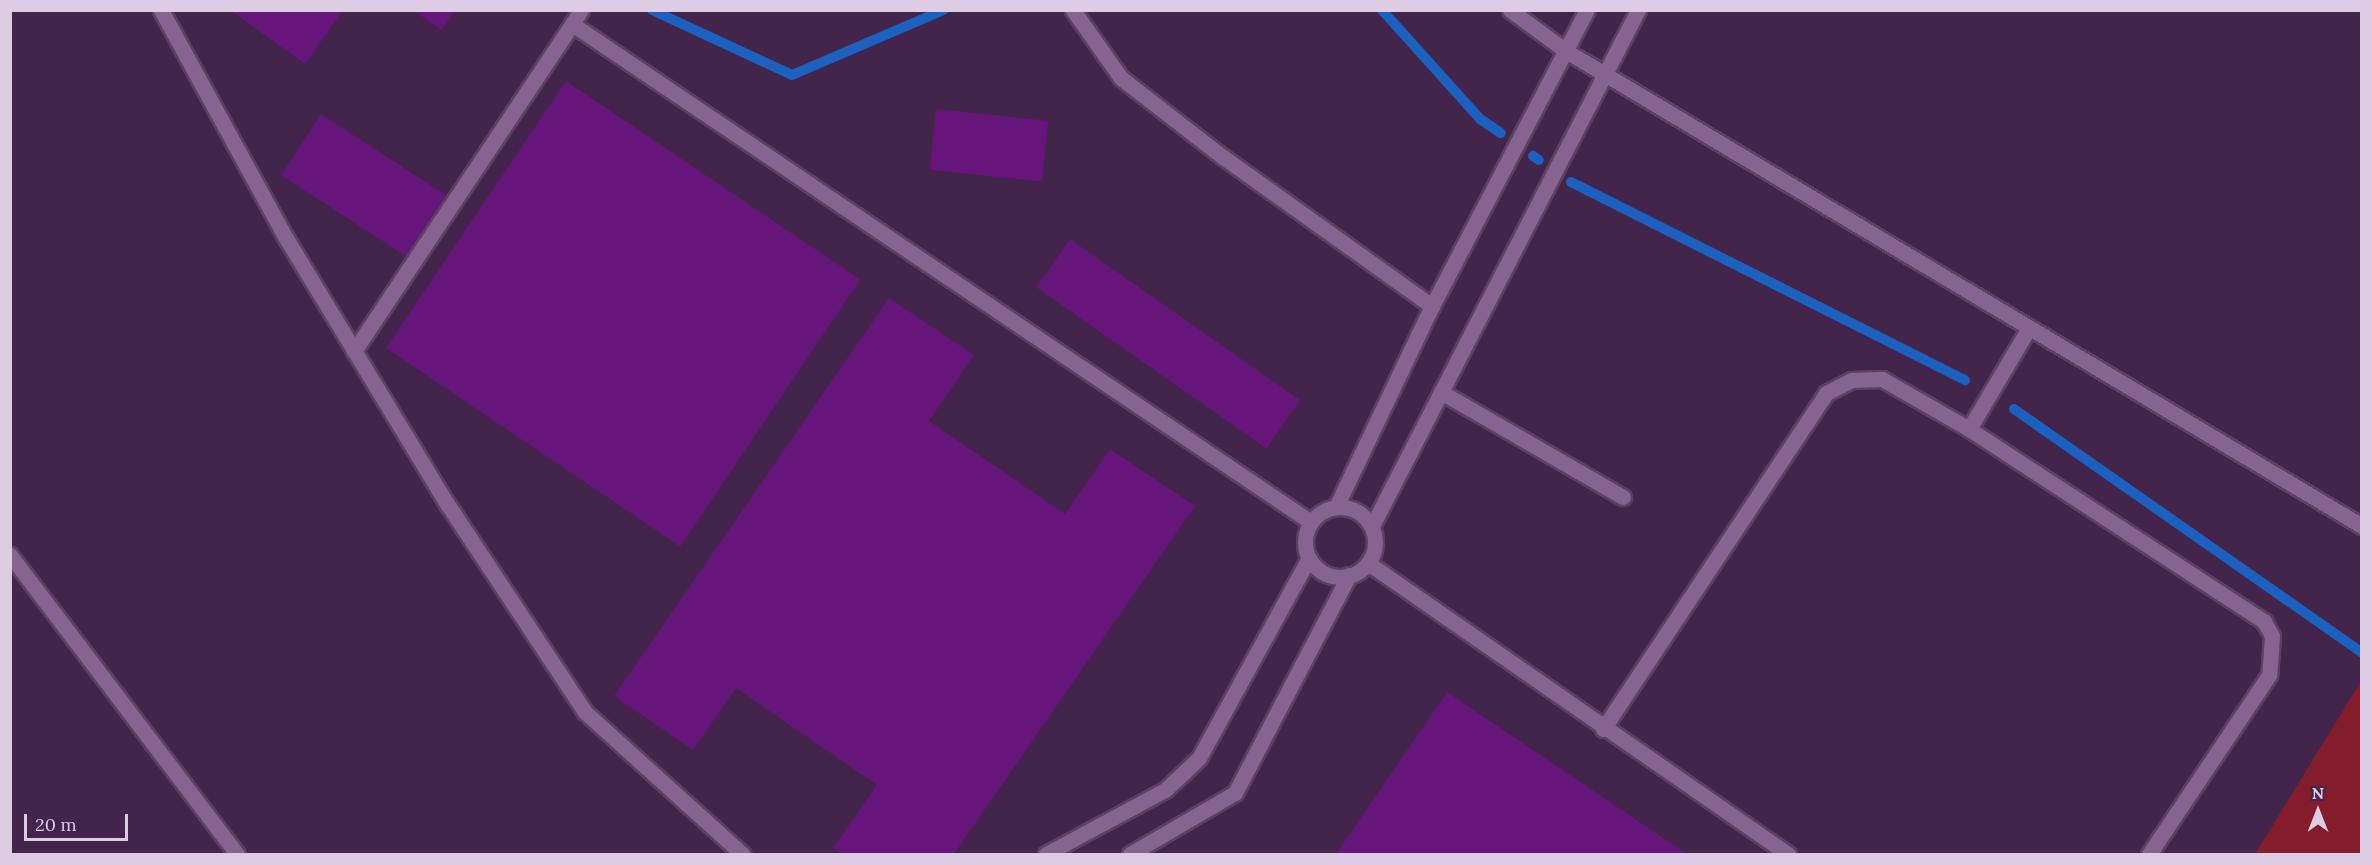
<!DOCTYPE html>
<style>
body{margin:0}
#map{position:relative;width:2372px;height:865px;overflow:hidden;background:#43254b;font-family:Lora,serif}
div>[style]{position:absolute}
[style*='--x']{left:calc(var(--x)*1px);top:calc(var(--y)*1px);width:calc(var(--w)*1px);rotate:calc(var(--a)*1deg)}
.green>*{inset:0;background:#831c2b}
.stream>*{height:10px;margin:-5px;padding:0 5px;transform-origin:5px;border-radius:5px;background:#1c60c0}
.building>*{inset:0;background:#66157a;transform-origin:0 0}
.roads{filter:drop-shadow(2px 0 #5b4162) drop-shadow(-2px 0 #5b4162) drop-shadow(0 2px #5b4162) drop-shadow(0 -2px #5b4162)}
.service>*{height:15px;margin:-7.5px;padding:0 7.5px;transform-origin:7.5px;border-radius:7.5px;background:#86648f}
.minor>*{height:15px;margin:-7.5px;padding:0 7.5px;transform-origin:7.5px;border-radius:7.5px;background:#86648f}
.minor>.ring{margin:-7.5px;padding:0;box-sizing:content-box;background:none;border:15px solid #86648f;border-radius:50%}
span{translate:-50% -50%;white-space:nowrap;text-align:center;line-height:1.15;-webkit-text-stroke:4.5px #43254b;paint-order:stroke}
.frame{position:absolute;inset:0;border:12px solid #decce4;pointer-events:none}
.north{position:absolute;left:2288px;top:781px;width:60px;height:60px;-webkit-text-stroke:4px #43254b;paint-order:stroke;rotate:0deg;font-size:16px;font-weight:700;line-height:24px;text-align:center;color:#decce4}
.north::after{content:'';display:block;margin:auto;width:21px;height:27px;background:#decce4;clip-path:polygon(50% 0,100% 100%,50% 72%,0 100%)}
.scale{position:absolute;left:24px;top:814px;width:104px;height:27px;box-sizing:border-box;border:3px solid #decce4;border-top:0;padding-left:8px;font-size:18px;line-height:21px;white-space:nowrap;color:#decce4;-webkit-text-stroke:4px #43254b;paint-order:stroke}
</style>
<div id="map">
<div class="green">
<i style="clip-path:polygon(2361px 681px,2361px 854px,2255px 854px)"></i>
</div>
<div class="stream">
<i style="--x:652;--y:10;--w:154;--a:24.9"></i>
<i style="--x:792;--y:75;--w:165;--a:-23.2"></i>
<i style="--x:1382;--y:10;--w:147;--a:48"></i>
<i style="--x:1480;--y:119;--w:25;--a:34"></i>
<i style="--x:1533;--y:156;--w:7;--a:34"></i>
<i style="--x:1571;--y:182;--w:441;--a:26.7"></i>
<i style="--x:2014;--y:409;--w:425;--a:35"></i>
</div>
<div class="building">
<i style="clip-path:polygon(230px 10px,343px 10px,305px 64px)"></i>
<i style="clip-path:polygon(412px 10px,455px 10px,442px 30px)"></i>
<i style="left:566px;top:81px;width:355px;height:322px;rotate:34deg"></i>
<i style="left:936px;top:109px;width:113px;height:61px;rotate:6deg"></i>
<i style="left:321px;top:114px;width:156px;height:73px;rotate:33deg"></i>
<i style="left:1070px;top:239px;width:281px;height:59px;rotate:35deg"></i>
<i style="clip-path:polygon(889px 298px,974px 355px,929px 421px,1065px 514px,1110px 449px,1195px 506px,954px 854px,842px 854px,833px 848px,877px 785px,736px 688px,693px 750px,614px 696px)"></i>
<i style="clip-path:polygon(1447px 692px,1687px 854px,1336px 854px)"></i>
</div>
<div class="roads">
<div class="service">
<i style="--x:581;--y:10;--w:17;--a:123"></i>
<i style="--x:572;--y:24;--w:891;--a:33.98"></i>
<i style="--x:1073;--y:10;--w:83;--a:54.8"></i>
<i style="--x:1121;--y:78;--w:129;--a:37.8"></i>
<i style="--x:1223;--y:157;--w:257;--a:35.5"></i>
<i style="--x:1510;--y:10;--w:69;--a:36.2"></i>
<i style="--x:354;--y:351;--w:393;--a:-56.3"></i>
<i style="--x:1441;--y:392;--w:210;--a:30"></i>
<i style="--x:1969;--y:429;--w:117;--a:-59.3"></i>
<i style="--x:1368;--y:563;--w:511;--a:34.72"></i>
<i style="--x:1603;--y:729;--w:403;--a:-56.4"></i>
<i style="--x:1826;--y:393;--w:28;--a:-27"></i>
<i style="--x:1851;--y:380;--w:31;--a:-2"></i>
<i style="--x:1882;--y:379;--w:100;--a:29.9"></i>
<i style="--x:1969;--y:429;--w:352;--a:33.1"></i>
<i style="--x:2264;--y:621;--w:17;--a:62"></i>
<i style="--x:2272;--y:636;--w:39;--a:94"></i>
<i style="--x:2269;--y:675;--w:216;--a:123.8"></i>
</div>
<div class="minor">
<i style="--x:161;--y:10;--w:260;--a:61.3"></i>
<i style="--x:286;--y:238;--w:312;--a:58.8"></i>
<i style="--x:448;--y:505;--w:248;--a:56.5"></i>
<i style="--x:585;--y:712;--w:212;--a:42.1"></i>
<i style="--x:1566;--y:51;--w:927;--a:30.83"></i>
<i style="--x:1336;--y:507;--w:223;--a:-64.5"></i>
<i style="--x:1432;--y:306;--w:334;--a:-62.4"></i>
<i class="ring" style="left:1305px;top:507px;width:55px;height:55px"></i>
<i style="--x:1372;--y:526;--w:581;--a:-62.73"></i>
<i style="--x:10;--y:555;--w:375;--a:52.8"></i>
<i style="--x:1046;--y:854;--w:135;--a:-28.3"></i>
<i style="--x:1165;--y:790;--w:47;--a:-43.3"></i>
<i style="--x:1199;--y:758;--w:228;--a:-61.2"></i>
<i style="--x:1130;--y:854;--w:121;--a:-30.2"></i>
<i style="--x:1235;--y:793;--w:246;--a:-62.4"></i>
</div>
</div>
<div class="frame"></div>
<div class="north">N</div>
<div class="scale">20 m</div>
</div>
